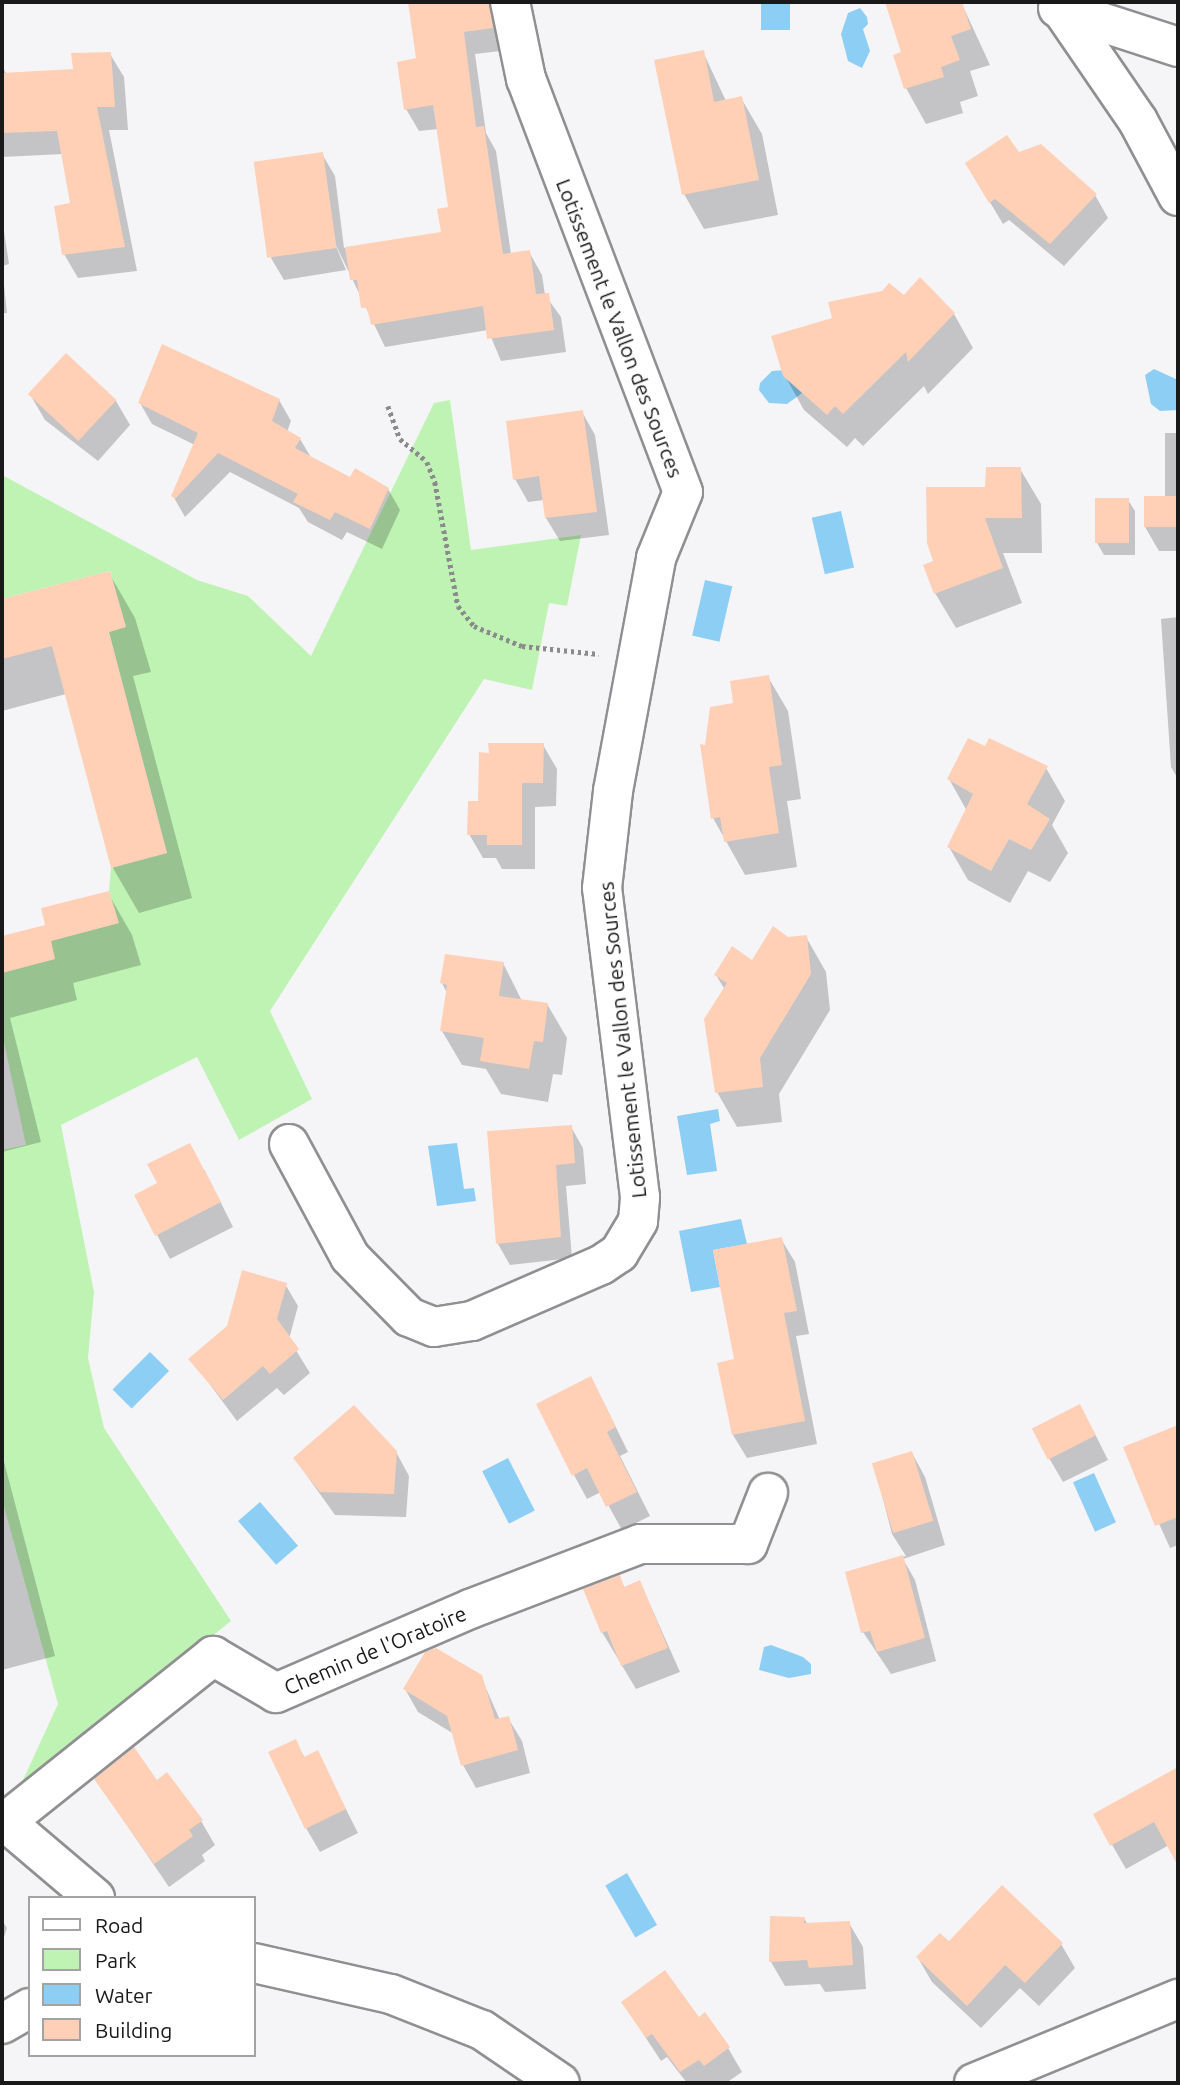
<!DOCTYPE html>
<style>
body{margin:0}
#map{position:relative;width:1180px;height:2085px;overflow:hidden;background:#f5f5f8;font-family:Ubuntu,sans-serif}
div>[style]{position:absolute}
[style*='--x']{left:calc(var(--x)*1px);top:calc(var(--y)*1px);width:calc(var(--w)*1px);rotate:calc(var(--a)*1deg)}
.green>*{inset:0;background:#bef3b3}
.water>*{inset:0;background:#8dcef4;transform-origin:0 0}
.shadow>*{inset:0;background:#0003}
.building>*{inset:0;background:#ffcfb6;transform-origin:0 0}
.path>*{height:4.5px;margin-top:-2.25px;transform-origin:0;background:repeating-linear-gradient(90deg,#8b8b8d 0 3.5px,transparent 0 7px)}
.roads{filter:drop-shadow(2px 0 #909093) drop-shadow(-2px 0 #909093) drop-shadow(0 2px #909093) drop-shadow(0 -2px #909093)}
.street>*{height:38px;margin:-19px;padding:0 19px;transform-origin:19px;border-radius:19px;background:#fff}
span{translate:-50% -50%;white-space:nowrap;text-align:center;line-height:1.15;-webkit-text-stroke:6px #fff;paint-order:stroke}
.street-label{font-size:21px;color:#19191a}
.frame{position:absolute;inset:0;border:4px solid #19191a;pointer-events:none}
.legend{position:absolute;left:28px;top:1896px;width:228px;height:161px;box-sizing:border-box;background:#fff;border:2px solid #a3a3a3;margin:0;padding:9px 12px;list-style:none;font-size:21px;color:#19191a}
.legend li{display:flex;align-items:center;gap:14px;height:35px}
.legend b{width:35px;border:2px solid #a3a3a3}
</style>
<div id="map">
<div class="green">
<i style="clip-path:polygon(450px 400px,471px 550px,581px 535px,567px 606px,549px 603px,532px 690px,484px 679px,270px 1011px,312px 1099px,239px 1140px,197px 1057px,61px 1125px,94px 1292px,88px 1358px,104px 1428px,231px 1621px,17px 1793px,58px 1704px,2px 1499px,2px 1150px,26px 1145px,2px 1033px,2px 973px,54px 959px,51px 941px,118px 923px,109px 891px,111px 868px,167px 853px,109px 632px,126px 627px,110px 571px,2px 599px,2px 475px,197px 580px,248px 596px,311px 656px,434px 403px)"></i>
</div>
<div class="water">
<i style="left:761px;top:2px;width:29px;height:28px"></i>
<i style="clip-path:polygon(860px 8px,867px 17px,868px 24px,863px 29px,870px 51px,862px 68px,848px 61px,841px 34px,848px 13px)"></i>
<i style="clip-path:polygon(1154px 369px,1178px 380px,1178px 410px,1160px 411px,1151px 404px,1145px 375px)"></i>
<i style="clip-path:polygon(785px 370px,805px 391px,787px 404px,769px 403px,759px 390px,760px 383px,772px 371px)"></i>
<i style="left:841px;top:511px;width:58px;height:30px;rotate:77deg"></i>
<i style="left:705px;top:580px;width:28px;height:57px;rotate:13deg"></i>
<i style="clip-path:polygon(718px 1109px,720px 1121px,710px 1124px,717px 1171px,687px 1175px,677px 1116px)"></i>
<i style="clip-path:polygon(457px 1143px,464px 1189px,474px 1188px,476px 1201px,437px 1206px,428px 1146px)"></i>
<i style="clip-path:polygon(741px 1219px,747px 1244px,713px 1250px,720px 1287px,691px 1292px,679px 1231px)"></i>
<i style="left:150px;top:1352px;width:27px;height:53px;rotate:45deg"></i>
<i style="left:508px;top:1458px;width:59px;height:29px;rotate:63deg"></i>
<i style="left:1094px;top:1473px;width:54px;height:23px;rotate:66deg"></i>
<i style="left:260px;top:1502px;width:58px;height:29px;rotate:49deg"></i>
<i style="clip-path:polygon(771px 1645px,803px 1657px,811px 1664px,811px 1674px,789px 1678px,759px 1670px,764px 1647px)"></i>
<i style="left:627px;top:1873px;width:60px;height:25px;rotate:60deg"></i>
</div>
<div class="shadow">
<i style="clip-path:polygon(410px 2px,491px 2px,500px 51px,475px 54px,486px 133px,496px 151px,511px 254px,529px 252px,542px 275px,545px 295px,561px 317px,566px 352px,501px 361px,488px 330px,385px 347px,333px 239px,346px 270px,284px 280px,271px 258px,322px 154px,335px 176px,344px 248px,443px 234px,450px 209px,438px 129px,419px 131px,406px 109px,418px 60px)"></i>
<i style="clip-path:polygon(887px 2px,961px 2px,990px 65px,970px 71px,978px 96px,960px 102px,963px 113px,926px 124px,906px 88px,903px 53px)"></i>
<i style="clip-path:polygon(703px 52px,726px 101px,741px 98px,762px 134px,778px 215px,704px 229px,684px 194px)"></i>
<i style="clip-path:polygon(110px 54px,124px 77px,128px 130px,109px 130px,137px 271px,78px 278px,64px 254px,72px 204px,63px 154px,2px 157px,2px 66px,7px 75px,75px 71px)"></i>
<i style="clip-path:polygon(1018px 154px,1095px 195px,1108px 218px,1064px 266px,1009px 220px,1003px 224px,967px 164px)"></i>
<i style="clip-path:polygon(2px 218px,9px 264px,2px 266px,7px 313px,2px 313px)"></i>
<i style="clip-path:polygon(920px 280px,954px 314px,973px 348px,928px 394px,924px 386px,863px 446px,855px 438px,847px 447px,804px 410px,785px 376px,834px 319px,904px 297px)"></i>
<i style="clip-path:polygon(31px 396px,116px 401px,130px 425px,98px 461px,45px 420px)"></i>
<i style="clip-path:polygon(279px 400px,291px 421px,287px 432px,300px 439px,312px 459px,350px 479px,388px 489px,400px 510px,382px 549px,347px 532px,342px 540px,308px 522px,299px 508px,230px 472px,185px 517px,173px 496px,195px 445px,152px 424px,140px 403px)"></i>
<i style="clip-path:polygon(582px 412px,595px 435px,609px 535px,560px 541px,546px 518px,544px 500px,528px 502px,515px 479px)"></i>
<i style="clip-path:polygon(1165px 433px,1178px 433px,1178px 551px,1159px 551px,1145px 527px,1165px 498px)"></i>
<i style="clip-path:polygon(1020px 469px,1041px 504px,1042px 553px,1003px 553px,1022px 603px,956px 628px,935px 593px,936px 562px,987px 488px)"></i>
<i style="clip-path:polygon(1128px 500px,1135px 511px,1135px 555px,1104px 555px,1097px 543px)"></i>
<i style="clip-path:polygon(109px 573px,135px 618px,151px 672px,133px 676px,192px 898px,139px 913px,113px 868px,66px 694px,2px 711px,2px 600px)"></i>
<i style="clip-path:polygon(1178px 617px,1178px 779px,1171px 767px,1161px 619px)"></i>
<i style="clip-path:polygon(768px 677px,788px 711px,801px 799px,787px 801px,797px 867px,745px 875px,713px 818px,735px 705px)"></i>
<i style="clip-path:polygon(543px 745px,557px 769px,556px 806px,535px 807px,535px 869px,502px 869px,496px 858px,483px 858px,469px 834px,491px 755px)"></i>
<i style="clip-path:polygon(1046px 768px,1065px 801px,1052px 825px,1068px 853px,1050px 882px,1028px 871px,1010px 903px,968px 880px,949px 847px,967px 811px,949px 779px)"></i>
<i style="clip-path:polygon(108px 893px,132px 935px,141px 965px,73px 983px,77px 1000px,10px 1018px,41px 1142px,2px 1152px,2px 938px,48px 926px)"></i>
<i style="clip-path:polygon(806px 937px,826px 972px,830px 1010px,779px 1094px,782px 1122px,737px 1127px,717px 1092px,725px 990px,716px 975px,753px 962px,787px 939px)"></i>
<i style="clip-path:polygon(503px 963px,522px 1001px,547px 1004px,567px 1038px,562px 1075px,553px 1074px,548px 1102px,501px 1094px,486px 1069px,462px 1065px,442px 1031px,447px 993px,442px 983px)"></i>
<i style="clip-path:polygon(571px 1127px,583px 1148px,586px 1184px,566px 1186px,572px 1258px,510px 1265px,498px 1244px)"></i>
<i style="clip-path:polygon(204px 1169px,233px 1227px,170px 1259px,157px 1235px)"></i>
<i style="clip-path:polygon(781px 1239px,795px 1262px,809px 1334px,796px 1336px,817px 1444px,747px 1458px,733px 1435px,719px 1364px,736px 1361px)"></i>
<i style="clip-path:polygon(285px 1284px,298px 1306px,289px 1339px,310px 1373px,284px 1395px,277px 1388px,237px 1421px,191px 1359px)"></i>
<i style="clip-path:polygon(604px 1403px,628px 1452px,620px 1456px,650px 1516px,622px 1530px,601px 1492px,587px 1499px,574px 1475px)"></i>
<i style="clip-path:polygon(1178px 1427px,1178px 1545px,1170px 1548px,1125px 1448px)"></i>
<i style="clip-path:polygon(1093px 1430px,1108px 1460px,1063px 1482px,1049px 1458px)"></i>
<i style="clip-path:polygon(396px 1452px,409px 1476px,406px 1517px,335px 1515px,295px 1459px)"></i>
<i style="clip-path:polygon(912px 1453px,925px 1477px,945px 1545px,903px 1559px,915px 1580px,936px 1661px,891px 1674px,863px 1632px,847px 1573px,906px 1556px,892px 1534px,874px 1464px)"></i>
<i style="clip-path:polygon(2px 1454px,55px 1656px,2px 1670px)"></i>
<i style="clip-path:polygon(619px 1577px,625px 1588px,640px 1582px,680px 1672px,636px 1689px,602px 1632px)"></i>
<i style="clip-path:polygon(481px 1677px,500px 1720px,508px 1718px,522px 1741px,530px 1773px,476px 1788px,463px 1765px,454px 1734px,418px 1712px,405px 1689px)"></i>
<i style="clip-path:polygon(295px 1741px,305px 1758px,317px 1752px,358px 1833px,320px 1852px,306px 1828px)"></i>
<i style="clip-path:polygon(1178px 1769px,1178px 1862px,1169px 1845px,1126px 1869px,1095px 1815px)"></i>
<i style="clip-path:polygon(96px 1780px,156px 1782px,201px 1821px,215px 1845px,202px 1855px,205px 1861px,169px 1887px)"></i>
<i style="clip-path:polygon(804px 1918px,808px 1925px,849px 1923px,863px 1947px,866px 1989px,825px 1992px,820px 1984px,785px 1986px,771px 1962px)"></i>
<i style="clip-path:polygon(2px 1920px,7px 1928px,2px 1943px)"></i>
<i style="clip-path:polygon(949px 1943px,1061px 1944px,1075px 1968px,1039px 2006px,1020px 1988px,981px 2028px,932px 1982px,918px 1958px)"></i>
<i style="clip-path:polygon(623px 2003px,698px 2019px,728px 2048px,742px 2072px,726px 2083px,687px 2083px,667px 2057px,661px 2061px)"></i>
</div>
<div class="building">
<i style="clip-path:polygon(408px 2px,489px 2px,493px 28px,464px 32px,476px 127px,484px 126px,503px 254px,530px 250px,536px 294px,549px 293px,554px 330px,487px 339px,483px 306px,371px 325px,367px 308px,361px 308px,357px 280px,350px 280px,345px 247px,441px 232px,437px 209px,448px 207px,433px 105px,404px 110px,397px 62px,416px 58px)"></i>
<i style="clip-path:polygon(885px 2px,962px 2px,971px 29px,951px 36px,960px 60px,941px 67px,944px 77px,904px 89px,893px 55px,901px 52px)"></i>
<i style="clip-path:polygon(704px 50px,714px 102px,742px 96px,759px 180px,682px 195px,654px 60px)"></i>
<i style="clip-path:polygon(111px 52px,115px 107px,97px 107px,125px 247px,62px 255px,54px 206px,70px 203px,57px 131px,2px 133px,2px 73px,73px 69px,71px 53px)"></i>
<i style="clip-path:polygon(1007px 135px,1019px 152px,1041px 144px,1097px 194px,1050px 244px,995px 199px,989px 203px,965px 163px)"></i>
<i style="left:323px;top:152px;width:97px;height:70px;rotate:82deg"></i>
<i style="clip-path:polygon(920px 277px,955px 313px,908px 362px,906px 352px,843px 414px,835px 406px,827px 415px,783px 376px,771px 336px,832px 318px,828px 302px,882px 291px,889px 283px,904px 295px)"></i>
<i style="clip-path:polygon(162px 344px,280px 399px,272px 421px,301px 438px,295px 448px,350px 477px,355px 468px,389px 488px,370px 529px,335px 512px,330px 520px,293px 502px,298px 494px,218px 453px,175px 499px,171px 496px,198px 433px,138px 403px)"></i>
<i style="left:66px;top:353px;width:69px;height:56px;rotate:43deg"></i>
<i style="clip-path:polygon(583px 410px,597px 512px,545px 518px,539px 476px,513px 480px,506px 421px)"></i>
<i style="clip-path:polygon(986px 467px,1021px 467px,1022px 518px,985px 518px,1003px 568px,934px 594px,923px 565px,933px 561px,927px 543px,926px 487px,985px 487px)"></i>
<i style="left:1144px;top:496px;width:34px;height:31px"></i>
<i style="left:1095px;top:498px;width:34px;height:45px"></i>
<i style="clip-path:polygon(110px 571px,126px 627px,109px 632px,167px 853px,111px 868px,52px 646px,2px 659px,2px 599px)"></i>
<i style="clip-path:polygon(769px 675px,782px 765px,769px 767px,779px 833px,724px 842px,720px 817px,711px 819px,700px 744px,705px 745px,710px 707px,733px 703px,730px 681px)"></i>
<i style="clip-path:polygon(968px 738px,985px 746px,989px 738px,1048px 766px,1027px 804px,1050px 819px,1031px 850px,1009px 839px,991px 871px,947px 847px,973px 794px,947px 779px)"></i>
<i style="clip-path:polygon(488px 743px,544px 743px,543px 783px,522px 783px,522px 845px,487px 845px,487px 835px,467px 835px,468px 801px,478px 801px,479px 752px,489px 753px)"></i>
<i style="clip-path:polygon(109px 891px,119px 923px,51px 941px,55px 959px,2px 973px,2px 936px,45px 925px,41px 908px)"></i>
<i style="clip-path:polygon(773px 926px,788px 937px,807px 935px,811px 974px,760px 1058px,763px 1087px,715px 1093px,704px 1019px,727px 983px,714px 975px,732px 946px,752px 960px)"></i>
<i style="clip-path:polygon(445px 954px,504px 962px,499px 996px,548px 1003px,543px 1042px,534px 1041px,529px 1069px,480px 1061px,484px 1038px,440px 1031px,447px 985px,440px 983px)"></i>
<i style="clip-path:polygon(572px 1125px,575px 1163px,556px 1165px,561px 1237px,496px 1244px,487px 1131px)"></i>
<i style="clip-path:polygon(190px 1143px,221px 1202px,155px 1236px,134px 1195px,157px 1183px,147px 1164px)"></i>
<i style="clip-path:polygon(782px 1237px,797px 1311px,784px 1313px,805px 1421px,732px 1435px,717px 1363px,734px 1359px,713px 1250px)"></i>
<i style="clip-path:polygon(242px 1270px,287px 1283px,277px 1319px,299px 1349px,270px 1374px,263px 1366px,223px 1400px,188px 1359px,227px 1326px)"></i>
<i style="clip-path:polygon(591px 1376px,616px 1427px,607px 1432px,637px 1492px,606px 1507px,587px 1468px,572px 1476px,536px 1404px)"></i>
<i style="left:1080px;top:1404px;width:35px;height:54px;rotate:63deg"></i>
<i style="clip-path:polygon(354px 1405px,397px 1451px,394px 1494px,320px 1492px,293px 1458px)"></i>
<i style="clip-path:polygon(1178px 1425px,1178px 1517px,1155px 1526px,1123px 1447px)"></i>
<i style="left:912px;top:1451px;width:73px;height:42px;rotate:73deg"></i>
<i style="clip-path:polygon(903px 1555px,925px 1638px,877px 1652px,870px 1631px,861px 1633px,845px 1572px)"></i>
<i style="clip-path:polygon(620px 1575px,624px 1587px,640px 1580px,668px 1648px,621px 1666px,607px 1631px,601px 1633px,583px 1589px)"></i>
<i style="clip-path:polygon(436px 1648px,482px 1675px,495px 1719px,509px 1716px,518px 1750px,461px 1766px,447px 1716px,403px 1689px,425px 1652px)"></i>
<i style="clip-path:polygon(296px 1739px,304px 1757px,318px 1750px,346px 1809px,305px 1829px,268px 1752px)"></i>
<i style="clip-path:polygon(134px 1747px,157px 1780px,167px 1772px,203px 1820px,189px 1830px,193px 1836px,154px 1864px,94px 1779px)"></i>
<i style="clip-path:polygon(1178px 1767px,1178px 1866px,1154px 1822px,1110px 1846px,1093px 1814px)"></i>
<i style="clip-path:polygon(1002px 1885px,1063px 1943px,1025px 1983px,1005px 1965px,967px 2006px,916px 1957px,940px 1933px,949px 1941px)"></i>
<i style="clip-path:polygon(770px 1916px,805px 1917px,804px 1923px,850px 1921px,853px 1965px,809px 1968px,807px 1960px,769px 1962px)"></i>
<i style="clip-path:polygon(665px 1970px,699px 2017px,705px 2012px,730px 2047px,704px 2066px,699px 2060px,680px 2072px,652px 2034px,646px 2038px,621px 2002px)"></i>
</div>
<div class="path">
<i style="--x:388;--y:406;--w:35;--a:70"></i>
<i style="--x:400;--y:439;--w:35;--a:40"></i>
<i style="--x:427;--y:462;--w:22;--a:68"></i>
<i style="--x:435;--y:482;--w:126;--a:79.5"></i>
<i style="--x:458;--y:606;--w:26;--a:51"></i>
<i style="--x:474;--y:626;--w:52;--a:22.6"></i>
<i style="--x:522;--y:646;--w:77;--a:5.9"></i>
</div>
<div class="roads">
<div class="street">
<i style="--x:1058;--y:8;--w:126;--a:18"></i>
<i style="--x:1064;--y:13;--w:131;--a:55.6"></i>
<i style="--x:1138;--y:121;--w:85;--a:61.9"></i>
<i style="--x:289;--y:1144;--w:128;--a:61.6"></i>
<i style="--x:350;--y:1257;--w:84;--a:45.5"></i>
<i style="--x:409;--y:1317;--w:27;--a:22"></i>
<i style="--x:434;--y:1327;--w:38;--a:-9"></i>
<i style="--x:472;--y:1321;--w:141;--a:-23.5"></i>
<i style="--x:601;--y:1265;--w:22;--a:-34"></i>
<i style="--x:619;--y:1253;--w:37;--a:-59"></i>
<i style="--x:638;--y:1221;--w:24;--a:-85"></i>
<i style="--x:640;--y:1197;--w:311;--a:-97"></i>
<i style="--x:602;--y:888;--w:98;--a:-83.5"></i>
<i style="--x:613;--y:791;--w:237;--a:-79.5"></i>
<i style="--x:656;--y:558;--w:71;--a:-67.8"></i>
<i style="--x:683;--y:492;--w:442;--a:-110.8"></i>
<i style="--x:526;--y:79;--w:79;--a:-101.7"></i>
<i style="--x:2;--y:1819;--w:122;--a:40.3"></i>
<i style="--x:4;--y:1823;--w:268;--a:-38.6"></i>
<i style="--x:213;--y:1656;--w:73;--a:30.4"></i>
<i style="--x:276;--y:1693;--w:211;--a:-23.4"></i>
<i style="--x:470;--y:1609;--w:182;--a:-20.9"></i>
<i style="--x:640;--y:1544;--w:108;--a:0"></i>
<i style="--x:748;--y:1544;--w:55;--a:-68.6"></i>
<i style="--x:254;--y:1963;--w:140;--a:12.8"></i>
<i style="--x:391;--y:1994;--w:98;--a:21.6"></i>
<i style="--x:482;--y:2030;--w:94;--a:34.2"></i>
<i style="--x:2;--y:2024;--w:32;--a:-30"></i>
<i style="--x:974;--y:2083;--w:221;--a:-22.4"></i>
</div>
</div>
<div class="street-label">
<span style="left:620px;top:328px;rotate:69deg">Lotissement le Vallon des Sources</span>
<span style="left:622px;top:1040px;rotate:-96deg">Lotissement le Vallon des Sources</span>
<span style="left:375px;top:1650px;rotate:-23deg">Chemin de l'Oratoire</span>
</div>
<div class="frame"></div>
<ul class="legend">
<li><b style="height:9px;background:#fff"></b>Road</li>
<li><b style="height:19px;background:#bef3b3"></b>Park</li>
<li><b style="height:19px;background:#8dcef4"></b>Water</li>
<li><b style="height:19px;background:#ffcfb6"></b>Building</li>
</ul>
</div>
